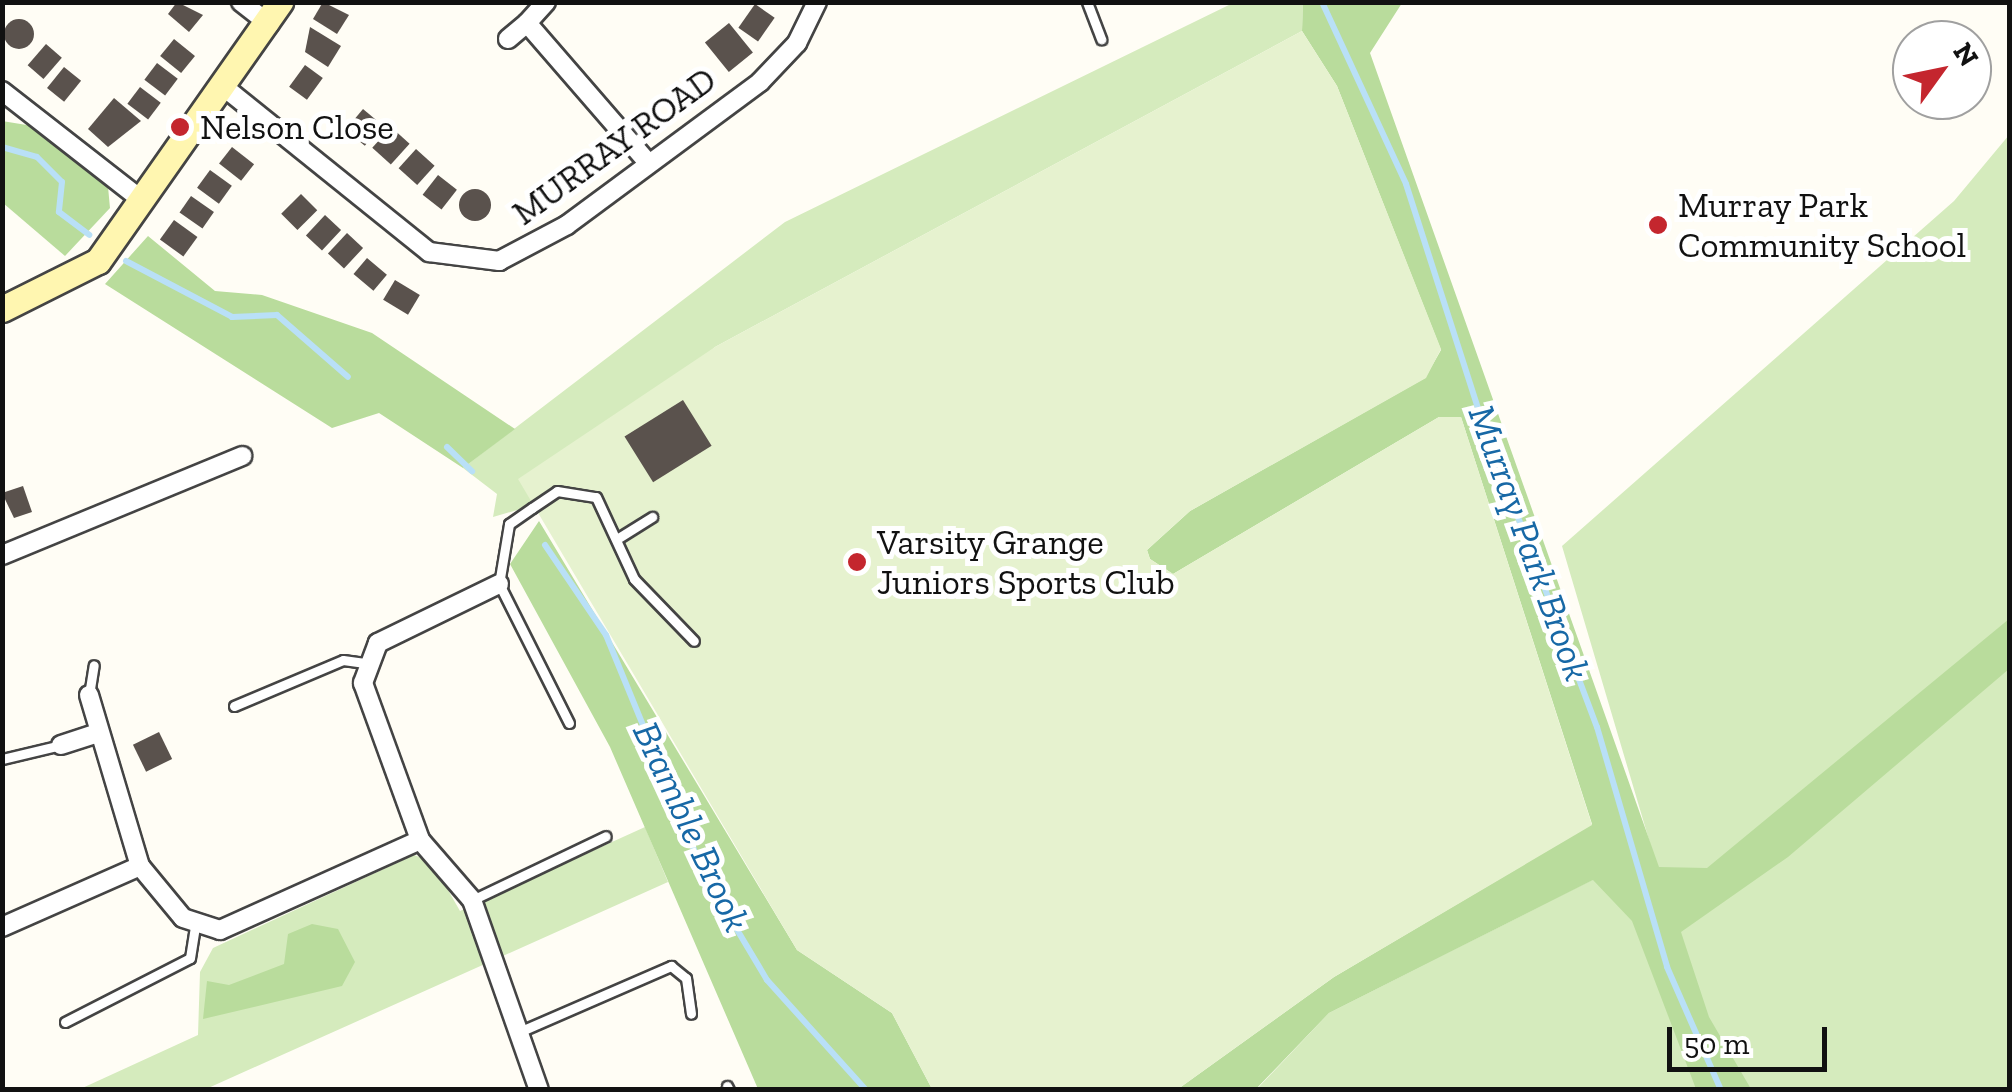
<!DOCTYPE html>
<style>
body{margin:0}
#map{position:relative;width:2012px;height:1092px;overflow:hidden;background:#fffdf5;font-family:"Zilla Slab",serif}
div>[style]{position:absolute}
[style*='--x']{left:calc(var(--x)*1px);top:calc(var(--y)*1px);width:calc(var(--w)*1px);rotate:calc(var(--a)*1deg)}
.green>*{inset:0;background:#d5ebbd}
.forest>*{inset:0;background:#b9dc9c}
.pitch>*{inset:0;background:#e6f2cf}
.stream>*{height:6px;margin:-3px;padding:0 3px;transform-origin:3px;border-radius:3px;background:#b9e0f7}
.building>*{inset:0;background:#5a524d;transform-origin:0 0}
.round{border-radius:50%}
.roads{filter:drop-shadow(2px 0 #444) drop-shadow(-2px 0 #444) drop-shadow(0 2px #444) drop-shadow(0 -2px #444)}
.lane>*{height:9px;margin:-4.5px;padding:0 4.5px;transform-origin:4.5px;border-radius:4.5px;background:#fff}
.street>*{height:18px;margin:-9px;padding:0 9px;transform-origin:9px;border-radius:9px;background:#fff}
.secondary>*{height:25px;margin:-12.5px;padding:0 12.5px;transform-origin:12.5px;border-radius:12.5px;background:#fff6b0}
.dots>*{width:28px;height:28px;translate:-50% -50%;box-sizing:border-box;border:5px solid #fff;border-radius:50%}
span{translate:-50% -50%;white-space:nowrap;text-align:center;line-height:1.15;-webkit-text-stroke:10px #fff;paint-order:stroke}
.poi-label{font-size:35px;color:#111}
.left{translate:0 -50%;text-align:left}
.street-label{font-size:35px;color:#111}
.water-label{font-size:38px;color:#1768a6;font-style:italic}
.frame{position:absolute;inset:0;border:5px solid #111;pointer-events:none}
.north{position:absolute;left:1892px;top:20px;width:100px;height:100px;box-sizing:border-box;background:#fff;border:2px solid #a0a0a0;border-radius:50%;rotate:57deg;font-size:28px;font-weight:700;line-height:40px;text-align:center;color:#111}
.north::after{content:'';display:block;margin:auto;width:35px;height:45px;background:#c4262e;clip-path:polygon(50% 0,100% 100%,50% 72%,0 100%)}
.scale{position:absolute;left:1667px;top:1027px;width:160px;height:45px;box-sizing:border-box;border:5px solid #111;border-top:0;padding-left:12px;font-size:30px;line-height:35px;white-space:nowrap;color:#111;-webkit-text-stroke:8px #fff;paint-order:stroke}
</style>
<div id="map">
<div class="green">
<i style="clip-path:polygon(1233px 3px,1303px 3px,1302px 31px,715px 347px,531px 506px,493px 517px,497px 494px,463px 468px,785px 222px)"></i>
<i style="clip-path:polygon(2009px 135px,2009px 1089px,1256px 1090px,1329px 1013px,1652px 850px,1562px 546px,1954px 201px)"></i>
<i style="clip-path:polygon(645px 827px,668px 882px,206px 1089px,78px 1090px,198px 1035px,200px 972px,213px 948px,414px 855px,432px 862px,460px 911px)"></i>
</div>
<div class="forest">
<i style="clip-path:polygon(1303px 3px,1402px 3px,1370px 53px,1659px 867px,1707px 868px,2009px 619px,2009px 669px,1788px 857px,1681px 932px,1709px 1017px,1751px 1089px,1696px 1089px,1632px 921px,1593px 880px,1329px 1013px,1256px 1089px,1178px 1089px,1334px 977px,1592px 824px,1461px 417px,1439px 417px,1173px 574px,1150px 559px,1147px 550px,1190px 511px,1425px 378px,1441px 350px,1337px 86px,1302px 31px)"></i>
<i style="clip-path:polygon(2px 121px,39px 127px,108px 187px,110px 208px,65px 256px,3px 203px)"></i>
<i style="clip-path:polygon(148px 236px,215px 291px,262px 295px,372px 333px,515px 429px,463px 468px,379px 413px,332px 428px,105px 284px)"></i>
<i style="clip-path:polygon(539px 521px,797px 950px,892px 1013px,932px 1089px,758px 1089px,610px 747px,510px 564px)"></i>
<i style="clip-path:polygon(312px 924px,338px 929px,355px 962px,342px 986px,203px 1019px,207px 981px,229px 985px,284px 964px,288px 934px)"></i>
</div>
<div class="pitch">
<i style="clip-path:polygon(1302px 31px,1337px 86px,1441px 349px,1426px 378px,1190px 511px,1147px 550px,1150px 559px,1173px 574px,1439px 417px,1461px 417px,1592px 825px,1334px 977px,1178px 1089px,932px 1089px,892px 1013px,797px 950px,518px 479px,715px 347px)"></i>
</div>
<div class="stream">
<i style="--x:1322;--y:2;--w:200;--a:65.2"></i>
<i style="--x:1406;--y:184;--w:252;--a:72.2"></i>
<i style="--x:1483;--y:424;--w:324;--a:69.4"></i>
<i style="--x:1597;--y:727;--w:250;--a:73.7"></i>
<i style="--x:1667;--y:967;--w:134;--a:66.3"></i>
<i style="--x:2;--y:147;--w:36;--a:16"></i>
<i style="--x:37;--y:157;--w:35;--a:45"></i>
<i style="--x:62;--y:182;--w:30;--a:96"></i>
<i style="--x:59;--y:212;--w:38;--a:37"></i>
<i style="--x:126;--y:261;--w:120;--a:27.8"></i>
<i style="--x:232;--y:317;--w:45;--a:-2.5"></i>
<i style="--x:277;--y:315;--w:94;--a:41.1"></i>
<i style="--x:447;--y:447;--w:35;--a:44"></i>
<i style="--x:545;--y:545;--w:109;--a:55.9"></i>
<i style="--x:606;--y:635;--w:261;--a:67.7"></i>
<i style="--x:705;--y:876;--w:121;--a:59.2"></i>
<i style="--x:767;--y:980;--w:148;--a:48"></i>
</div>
<div class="building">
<i style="clip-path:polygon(177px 2px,203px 15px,189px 32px,168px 14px)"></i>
<i style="clip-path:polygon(323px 2px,349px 15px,337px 34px,313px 19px)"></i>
<i style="left:755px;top:4px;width:24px;height:29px;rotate:35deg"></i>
<i class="round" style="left:4px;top:19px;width:30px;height:30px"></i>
<i style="left:729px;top:23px;width:38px;height:31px;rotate:51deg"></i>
<i style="clip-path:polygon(310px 27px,341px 46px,328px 67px,305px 52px)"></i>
<i style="left:174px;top:39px;width:27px;height:22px;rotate:39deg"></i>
<i style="left:46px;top:44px;width:21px;height:28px;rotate:41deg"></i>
<i style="left:157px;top:63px;width:26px;height:21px;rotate:37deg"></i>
<i style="left:305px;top:65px;width:22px;height:27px;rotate:36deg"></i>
<i style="left:64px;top:67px;width:22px;height:27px;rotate:39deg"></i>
<i style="left:140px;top:87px;width:26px;height:21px;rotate:37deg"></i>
<i style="clip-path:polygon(114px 98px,141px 121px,108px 147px,88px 129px)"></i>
<i style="left:363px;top:109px;width:25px;height:27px;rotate:40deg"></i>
<i style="left:391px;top:127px;width:25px;height:28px;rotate:42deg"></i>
<i style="left:232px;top:147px;width:28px;height:21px;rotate:38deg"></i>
<i style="left:416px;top:149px;width:25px;height:26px;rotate:42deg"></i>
<i style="left:210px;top:170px;width:27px;height:22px;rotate:36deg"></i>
<i style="left:438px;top:175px;width:24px;height:25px;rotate:38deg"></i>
<i class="round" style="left:459px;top:189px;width:32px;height:32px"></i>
<i style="left:301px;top:194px;width:23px;height:28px;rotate:45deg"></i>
<i style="left:191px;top:196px;width:28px;height:20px;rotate:35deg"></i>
<i style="left:325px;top:215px;width:22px;height:28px;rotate:43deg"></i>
<i style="left:174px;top:220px;width:29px;height:24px;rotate:36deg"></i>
<i style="left:347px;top:233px;width:22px;height:28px;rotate:43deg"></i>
<i style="left:367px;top:258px;width:26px;height:21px;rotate:40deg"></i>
<i style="left:395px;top:280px;width:29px;height:23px;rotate:31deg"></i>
<i style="left:683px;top:400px;width:54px;height:69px;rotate:58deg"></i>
<i style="clip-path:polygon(23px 486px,32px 512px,14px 518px,2px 493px)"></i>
<i style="left:159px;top:732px;width:30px;height:29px;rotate:64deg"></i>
</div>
<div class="roads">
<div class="lane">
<i style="--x:1087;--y:2;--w:40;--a:69"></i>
<i style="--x:620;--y:537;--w:38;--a:-32"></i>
<i style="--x:89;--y:695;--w:30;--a:-81"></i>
<i style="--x:234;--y:706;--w:118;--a:-22.9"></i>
<i style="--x:343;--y:660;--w:22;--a:8"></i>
<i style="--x:569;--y:723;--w:156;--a:-116.7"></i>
<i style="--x:499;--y:584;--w:61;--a:-80.5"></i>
<i style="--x:509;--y:524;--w:28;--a:-35"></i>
<i style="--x:532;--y:508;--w:30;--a:-34"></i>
<i style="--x:557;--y:491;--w:39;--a:9"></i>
<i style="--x:596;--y:497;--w:90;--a:65.1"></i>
<i style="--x:634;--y:579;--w:86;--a:45.9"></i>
<i style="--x:2;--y:759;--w:61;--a:-13.3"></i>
<i style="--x:472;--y:900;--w:148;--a:-25.5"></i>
<i style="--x:65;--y:1022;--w:140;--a:-27.1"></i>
<i style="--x:190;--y:958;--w:30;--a:-81"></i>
<i style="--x:519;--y:1032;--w:166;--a:-23.5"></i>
<i style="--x:671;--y:966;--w:19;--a:39"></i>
<i style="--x:686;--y:978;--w:36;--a:82"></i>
<i style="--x:727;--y:1086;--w:4;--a:63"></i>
</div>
<div class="street">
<i style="--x:241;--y:2;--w:36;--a:38"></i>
<i style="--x:546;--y:2;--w:28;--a:132"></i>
<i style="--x:527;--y:23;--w:186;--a:49.1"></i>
<i style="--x:508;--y:39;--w:25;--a:-40"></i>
<i style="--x:225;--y:88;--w:262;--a:38.8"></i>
<i style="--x:429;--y:252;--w:71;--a:7.3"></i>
<i style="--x:499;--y:261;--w:77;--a:-27.9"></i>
<i style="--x:567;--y:225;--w:240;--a:-36.5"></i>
<i style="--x:760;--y:82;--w:54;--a:-46.5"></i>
<i style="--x:797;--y:43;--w:46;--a:-64"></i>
<i style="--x:2;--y:91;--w:179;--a:38"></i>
<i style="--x:2;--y:555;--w:260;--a:-22.4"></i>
<i style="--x:499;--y:584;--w:135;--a:154"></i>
<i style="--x:378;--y:643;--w:43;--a:110.6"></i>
<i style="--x:363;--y:683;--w:167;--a:70"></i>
<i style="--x:420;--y:840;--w:79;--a:49.1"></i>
<i style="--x:472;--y:900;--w:201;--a:70.6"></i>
<i style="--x:89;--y:695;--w:178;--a:73.4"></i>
<i style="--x:61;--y:745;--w:36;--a:-18"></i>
<i style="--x:2;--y:927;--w:151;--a:-23.8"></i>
<i style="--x:140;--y:866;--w:67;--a:50.4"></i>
<i style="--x:183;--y:918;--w:39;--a:18"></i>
<i style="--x:220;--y:930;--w:219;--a:-24.2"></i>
</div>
<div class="secondary">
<i style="--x:2;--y:309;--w:107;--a:-26.6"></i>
<i style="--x:98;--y:261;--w:317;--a:-54.9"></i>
</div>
</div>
<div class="dots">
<i style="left:180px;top:127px;background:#c4262e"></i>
<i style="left:1658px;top:225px;background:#c4262e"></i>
<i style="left:857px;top:562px;background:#c4262e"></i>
</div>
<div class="poi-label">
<span class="left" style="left:200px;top:127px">Nelson Close</span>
<span class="left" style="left:1678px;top:225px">Murray Park<br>Community School</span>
<span class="left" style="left:877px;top:562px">Varsity Grange<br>Juniors Sports Club</span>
</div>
<div class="street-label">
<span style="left:614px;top:146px;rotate:-36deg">MURRAY ROAD</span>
</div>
<div class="water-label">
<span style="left:1529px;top:543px;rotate:70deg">Murray Park Brook</span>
<span style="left:691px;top:827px;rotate:65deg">Bramble Brook</span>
</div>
<div class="frame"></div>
<div class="north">N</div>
<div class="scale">50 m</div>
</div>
